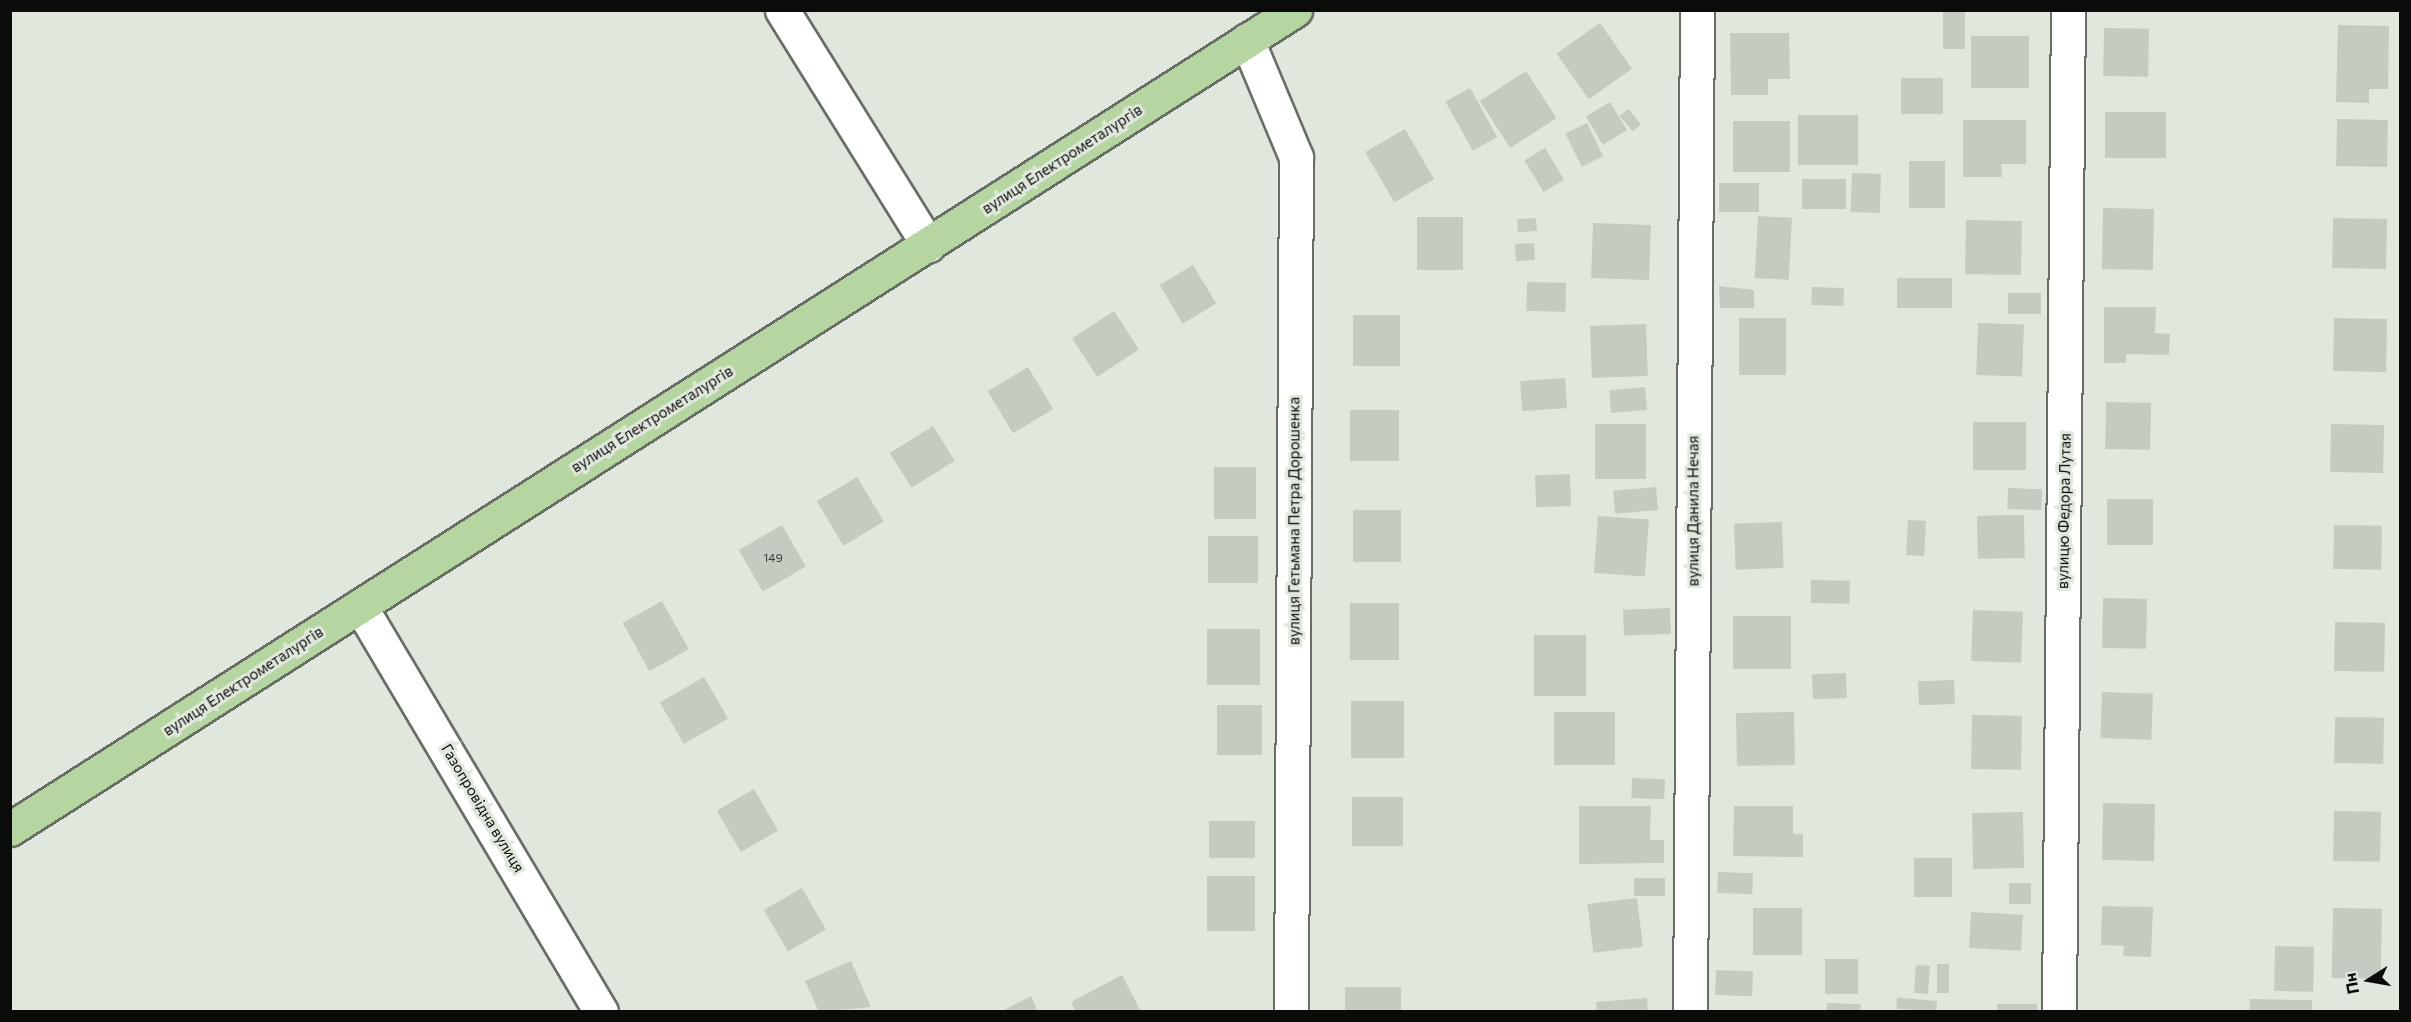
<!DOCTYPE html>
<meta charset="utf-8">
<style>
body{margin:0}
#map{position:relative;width:2411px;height:1022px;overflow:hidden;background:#e0e7dc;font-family:Commissioner,sans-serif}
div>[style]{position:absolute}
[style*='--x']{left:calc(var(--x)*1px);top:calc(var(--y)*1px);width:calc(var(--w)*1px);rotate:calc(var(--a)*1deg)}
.building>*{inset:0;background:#c4cbc0;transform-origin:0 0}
.roads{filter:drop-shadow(2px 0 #686e65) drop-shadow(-2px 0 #686e65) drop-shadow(0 2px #686e65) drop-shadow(0 -2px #686e65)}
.minor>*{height:33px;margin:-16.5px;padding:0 16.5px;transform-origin:16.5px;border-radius:16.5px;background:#fff}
.major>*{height:33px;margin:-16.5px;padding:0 16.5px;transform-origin:16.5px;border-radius:16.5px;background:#b5d6a0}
span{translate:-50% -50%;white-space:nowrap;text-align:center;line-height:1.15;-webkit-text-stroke:6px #e0e7dc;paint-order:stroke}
.number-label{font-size:12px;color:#383c37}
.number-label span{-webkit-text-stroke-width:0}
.street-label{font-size:15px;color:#0a0c09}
.frame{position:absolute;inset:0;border:12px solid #0a0c09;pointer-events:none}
.north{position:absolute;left:2339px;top:950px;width:60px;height:60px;-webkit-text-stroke:4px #e0e7dc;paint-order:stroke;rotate:259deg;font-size:16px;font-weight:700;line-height:24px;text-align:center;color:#0a0c09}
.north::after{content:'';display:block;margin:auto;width:21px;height:27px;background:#0a0c09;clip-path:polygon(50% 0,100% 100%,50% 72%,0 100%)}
</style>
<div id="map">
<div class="building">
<i style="left:1943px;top:10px;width:22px;height:39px"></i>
<i style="left:1600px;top:23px;width:56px;height:53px;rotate:55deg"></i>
<i style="clip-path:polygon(2338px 25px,2389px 26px,2388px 89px,2369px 89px,2369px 103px,2336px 102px)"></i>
<i style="left:2104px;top:28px;width:45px;height:48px;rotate:1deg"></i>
<i style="clip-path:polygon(1730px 33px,1789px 33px,1790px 79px,1768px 79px,1768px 95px,1731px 95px)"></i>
<i style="left:1971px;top:36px;width:58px;height:52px"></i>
<i style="left:1526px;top:71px;width:56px;height:55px;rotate:57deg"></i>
<i style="left:1943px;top:78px;width:36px;height:42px;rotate:90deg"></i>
<i style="left:1470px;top:88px;width:56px;height:28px;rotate:61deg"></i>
<i style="left:1610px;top:102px;width:33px;height:28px;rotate:59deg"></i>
<i style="left:1628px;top:109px;width:20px;height:11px;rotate:49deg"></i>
<i style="left:2105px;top:112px;width:61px;height:46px"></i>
<i style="left:1858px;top:115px;width:50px;height:60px;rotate:90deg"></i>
<i style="left:2337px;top:119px;width:51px;height:47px;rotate:1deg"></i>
<i style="clip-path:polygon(1963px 120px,2026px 120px,2026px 164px,2001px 164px,2002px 177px,1963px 177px)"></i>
<i style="left:1733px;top:121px;width:57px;height:51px"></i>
<i style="left:1587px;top:123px;width:37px;height:24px;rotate:64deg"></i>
<i style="left:1405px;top:129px;width:58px;height:46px;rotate:60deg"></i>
<i style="left:1545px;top:148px;width:37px;height:24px;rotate:59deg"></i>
<i style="left:1909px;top:161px;width:36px;height:47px"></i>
<i style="left:1852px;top:173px;width:29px;height:39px;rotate:2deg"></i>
<i style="left:1802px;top:179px;width:44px;height:30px"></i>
<i style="left:1719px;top:183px;width:40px;height:29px"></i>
<i style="left:2103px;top:208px;width:51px;height:61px;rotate:1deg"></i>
<i style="left:1758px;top:216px;width:34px;height:62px;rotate:3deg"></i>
<i style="left:1417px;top:217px;width:46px;height:53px"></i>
<i style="left:1536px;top:218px;width:13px;height:19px;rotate:86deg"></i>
<i style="left:2333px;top:218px;width:54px;height:50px;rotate:1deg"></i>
<i style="left:1966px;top:220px;width:56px;height:54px;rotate:1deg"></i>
<i style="left:1593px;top:223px;width:58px;height:55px;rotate:2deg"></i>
<i style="left:1534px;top:243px;width:17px;height:19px;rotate:87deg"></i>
<i style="left:1193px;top:265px;width:45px;height:39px;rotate:59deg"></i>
<i style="left:1952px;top:278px;width:30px;height:55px;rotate:90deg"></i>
<i style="left:1527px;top:282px;width:39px;height:29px;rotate:1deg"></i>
<i style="clip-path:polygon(1719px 286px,1754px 290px,1754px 308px,1720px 308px)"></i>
<i style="left:1812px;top:287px;width:32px;height:18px;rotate:2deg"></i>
<i style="left:2008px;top:293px;width:33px;height:21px"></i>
<i style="clip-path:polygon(2104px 307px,2156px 307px,2155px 333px,2170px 334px,2169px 355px,2126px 354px,2126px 363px,2104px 363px)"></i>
<i style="left:1114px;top:311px;width:46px;height:50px;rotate:57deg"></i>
<i style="left:1353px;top:315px;width:47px;height:51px"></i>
<i style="left:1739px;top:318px;width:47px;height:57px"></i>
<i style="left:2334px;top:318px;width:53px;height:53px;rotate:1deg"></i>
<i style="left:1978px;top:323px;width:46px;height:52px;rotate:2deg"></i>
<i style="left:1646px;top:324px;width:52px;height:56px;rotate:88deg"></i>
<i style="left:1028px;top:367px;width:49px;height:47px;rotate:59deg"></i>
<i style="left:1565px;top:378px;width:30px;height:45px;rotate:86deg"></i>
<i style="left:1645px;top:387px;width:23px;height:36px;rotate:85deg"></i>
<i style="left:2106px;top:402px;width:45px;height:47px;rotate:1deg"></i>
<i style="left:1399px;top:410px;width:51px;height:49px;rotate:90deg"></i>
<i style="left:1973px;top:422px;width:53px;height:48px"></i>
<i style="left:1595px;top:424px;width:51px;height:55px"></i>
<i style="left:2331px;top:424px;width:53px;height:48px;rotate:1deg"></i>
<i style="left:933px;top:426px;width:41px;height:51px;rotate:58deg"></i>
<i style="left:1214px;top:467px;width:42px;height:52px"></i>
<i style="left:1570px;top:474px;width:32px;height:35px;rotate:88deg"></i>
<i style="left:857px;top:477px;width:52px;height:47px;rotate:59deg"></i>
<i style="left:1656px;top:487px;width:23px;height:43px;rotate:85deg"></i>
<i style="left:2008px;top:488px;width:34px;height:21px;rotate:2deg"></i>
<i style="left:2107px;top:499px;width:46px;height:46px"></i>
<i style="left:1353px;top:510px;width:48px;height:52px"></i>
<i style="left:2024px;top:515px;width:43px;height:47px;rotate:89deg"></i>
<i style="left:1598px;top:516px;width:51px;height:57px;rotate:4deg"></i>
<i style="left:1908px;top:520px;width:18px;height:35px;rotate:3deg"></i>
<i style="left:1782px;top:522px;width:46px;height:48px;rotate:88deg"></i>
<i style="left:782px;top:525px;width:48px;height:50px;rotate:60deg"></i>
<i style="left:2334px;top:525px;width:48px;height:44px;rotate:1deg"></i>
<i style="left:1258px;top:536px;width:47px;height:50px;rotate:90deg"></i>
<i style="left:1811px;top:580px;width:39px;height:23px;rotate:1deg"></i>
<i style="left:2103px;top:598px;width:44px;height:50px;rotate:1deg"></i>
<i style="left:662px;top:601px;width:55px;height:45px;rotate:61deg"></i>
<i style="left:1350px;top:603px;width:49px;height:57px"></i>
<i style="left:1670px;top:608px;width:26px;height:47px;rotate:88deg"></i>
<i style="left:1973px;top:610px;width:50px;height:51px;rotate:2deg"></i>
<i style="left:1733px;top:616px;width:58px;height:53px"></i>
<i style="left:2335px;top:622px;width:50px;height:49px;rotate:1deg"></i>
<i style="left:1207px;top:629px;width:53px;height:56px"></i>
<i style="left:1534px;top:635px;width:52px;height:61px"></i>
<i style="left:1846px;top:673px;width:25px;height:34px;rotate:88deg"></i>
<i style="left:704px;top:677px;width:48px;height:51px;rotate:60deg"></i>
<i style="left:1954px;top:680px;width:24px;height:36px;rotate:88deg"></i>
<i style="left:2102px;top:692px;width:51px;height:46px;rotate:2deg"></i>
<i style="left:1351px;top:701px;width:53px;height:57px"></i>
<i style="left:1262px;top:705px;width:50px;height:45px;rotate:90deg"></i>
<i style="left:1615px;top:712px;width:53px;height:61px;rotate:90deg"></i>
<i style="left:1794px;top:712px;width:53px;height:58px;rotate:89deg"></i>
<i style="left:1972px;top:715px;width:50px;height:54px;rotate:1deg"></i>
<i style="left:2335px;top:717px;width:49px;height:46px;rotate:1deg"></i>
<i style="left:1632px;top:778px;width:33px;height:20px;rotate:2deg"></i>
<i style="left:754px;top:789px;width:48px;height:43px;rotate:60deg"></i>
<i style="left:1352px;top:797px;width:51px;height:49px"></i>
<i style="left:2103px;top:803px;width:52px;height:57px;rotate:1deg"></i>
<i style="clip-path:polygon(1579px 806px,1651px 806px,1650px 840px,1664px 840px,1664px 863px,1579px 864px)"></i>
<i style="clip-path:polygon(1734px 806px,1793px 806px,1793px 834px,1803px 834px,1803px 857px,1733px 856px)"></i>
<i style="left:2334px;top:811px;width:47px;height:50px;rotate:1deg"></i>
<i style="left:2023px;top:812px;width:56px;height:51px;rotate:89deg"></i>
<i style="left:1209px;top:821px;width:46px;height:37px"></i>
<i style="left:1952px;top:858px;width:39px;height:38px;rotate:90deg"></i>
<i style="left:1718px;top:872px;width:35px;height:21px;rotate:2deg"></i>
<i style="left:1207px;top:876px;width:48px;height:55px"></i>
<i style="left:1634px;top:878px;width:31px;height:18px"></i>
<i style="left:2031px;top:883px;width:21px;height:22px;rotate:90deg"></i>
<i style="left:802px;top:888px;width:48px;height:44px;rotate:60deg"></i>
<i style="left:1637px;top:898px;width:49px;height:50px;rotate:83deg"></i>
<i style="clip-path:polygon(2102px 906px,2153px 907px,2151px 957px,2123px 956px,2124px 946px,2101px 945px)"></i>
<i style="left:1753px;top:908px;width:49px;height:47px"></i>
<i style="left:2333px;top:908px;width:49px;height:70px;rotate:1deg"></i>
<i style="left:1971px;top:912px;width:52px;height:36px;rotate:3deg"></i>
<i style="left:2275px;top:946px;width:39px;height:45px;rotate:1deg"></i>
<i style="left:1825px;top:959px;width:33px;height:35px"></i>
<i style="clip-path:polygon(851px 961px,871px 1007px,819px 1012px,805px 981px)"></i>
<i style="left:1937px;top:964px;width:12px;height:29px"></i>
<i style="left:1916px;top:965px;width:14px;height:28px;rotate:4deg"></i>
<i style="left:1716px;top:970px;width:37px;height:25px;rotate:2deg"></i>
<i style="clip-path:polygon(1122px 975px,1141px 1012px,1076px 1012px,1071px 1002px)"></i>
<i style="left:1345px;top:987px;width:56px;height:25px"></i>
<i style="clip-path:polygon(1031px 996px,1038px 1012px,1000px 1012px)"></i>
<i style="clip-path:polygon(1647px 998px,1648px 1012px,1597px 1012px,1596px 1002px)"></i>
<i style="left:2250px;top:999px;width:62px;height:13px;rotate:1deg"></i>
<i style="left:1937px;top:1001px;width:11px;height:40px;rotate:95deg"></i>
<i style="left:1827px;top:1003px;width:34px;height:9px;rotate:2deg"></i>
<i style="left:1997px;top:1004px;width:40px;height:8px"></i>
</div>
<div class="roads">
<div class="minor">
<i style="--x:782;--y:10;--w:277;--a:58.1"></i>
<i style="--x:1247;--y:40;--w:127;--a:67.3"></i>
<i style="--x:1296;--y:157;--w:855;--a:90.34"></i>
<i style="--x:360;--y:606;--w:472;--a:59.3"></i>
<i style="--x:1690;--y:1012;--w:1002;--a:-89.6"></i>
<i style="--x:2059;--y:1012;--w:1002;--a:-89.49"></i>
</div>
<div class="major">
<i style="--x:10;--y:829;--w:1524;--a:-32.51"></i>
</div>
</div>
<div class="number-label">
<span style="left:773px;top:558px">149</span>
</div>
<div class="street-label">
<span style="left:1062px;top:159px;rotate:-33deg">вулиця Електрометалургів</span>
<span style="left:652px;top:419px;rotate:-32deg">вулиця Електрометалургів</span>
<span style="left:1693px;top:511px;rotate:-90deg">вулиця Данила Нечая</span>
<span style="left:2064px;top:511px;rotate:-89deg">вулицю Федора Лутая</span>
<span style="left:1294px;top:521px;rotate:-90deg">вулиця Гетьмана Петра Дорошенка</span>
<span style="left:243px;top:681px;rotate:-33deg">вулиця Електрометалургів</span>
<span style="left:483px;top:808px;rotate:59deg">Газопровідна вулиця</span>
</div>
<div class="frame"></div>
<div class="north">Пн</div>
</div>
